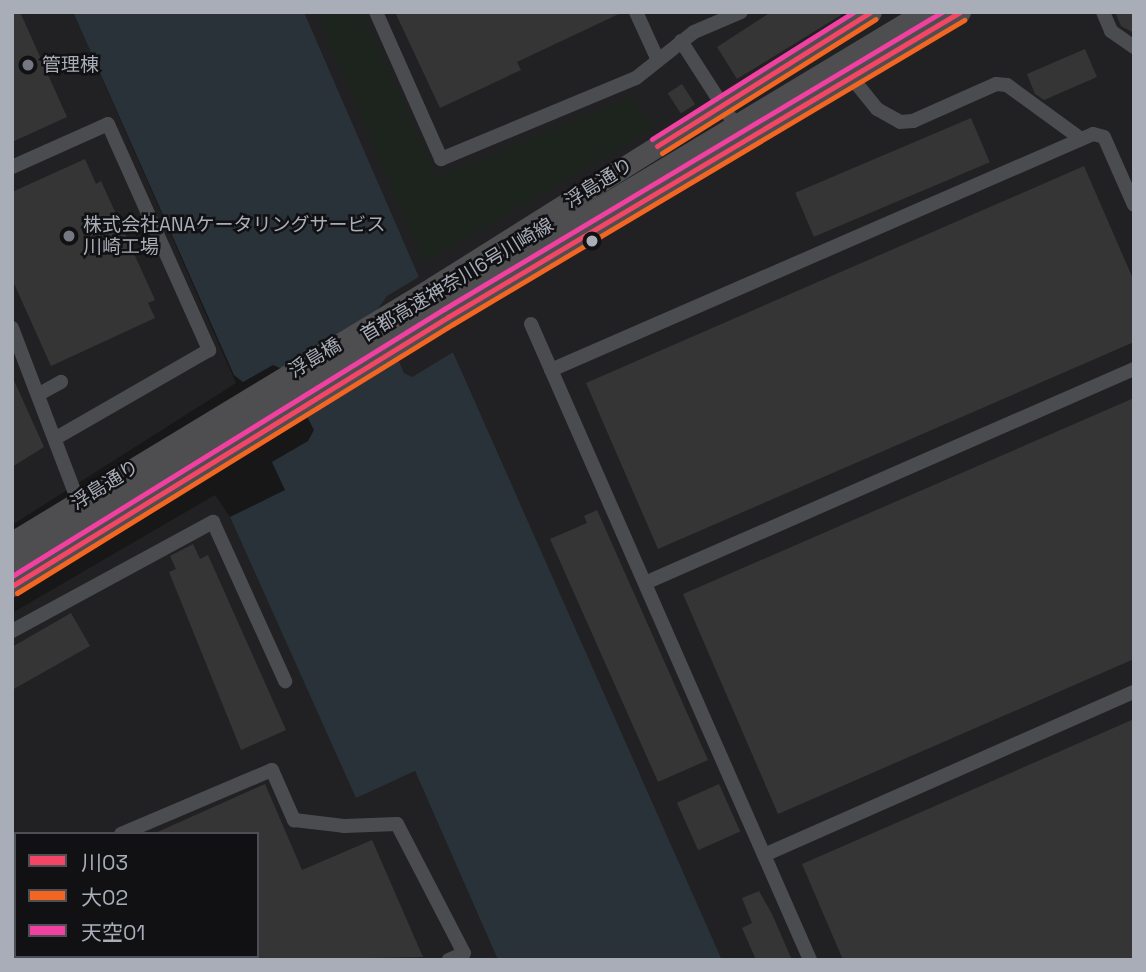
<!DOCTYPE html>
<meta charset="utf-8">
<style>
body{margin:0}
#map{position:relative;width:1146px;height:972px;overflow:hidden;background:#171717;font-family:"Space Grotesk","Noto Sans JP",sans-serif}
div>[style]{position:absolute}
[style*='--x']{left:calc(var(--x)*1px);top:calc(var(--y)*1px);width:calc(var(--w)*1px);rotate:calc(var(--a)*1deg)}
.built>*{inset:0;background:#212123}
.green>*{inset:0;background:#1d241e}
.water>*{inset:0;background:#2a3239}
.building>*{inset:0;background:#353536;transform-origin:0 0}
.minor>*{height:14px;margin:-7px;padding:0 7px;transform-origin:7px;border-radius:7px;background:#4b4c50}
.highway>*{height:21px;margin:-10.5px;padding:0 10.5px;transform-origin:10.5px;border-radius:10.5px;background:#4e4e51}
.highway-bridge>*{height:21px;margin:-10.5px;padding:0 10.5px;transform-origin:10.5px;border-radius:10.5px;background:#4e4e51}
.bus-1>*{height:5px;margin:-2.5px;padding:0 2.5px;transform-origin:2.5px;border-radius:2.5px;background:#f34667}
.bus-2>*{height:5px;margin:-2.5px;padding:0 2.5px;transform-origin:2.5px;border-radius:2.5px;background:#f26522}
.bus-3>*{height:5px;margin:-2.5px;padding:0 2.5px;transform-origin:2.5px;border-radius:2.5px;background:#f240a1}
.dots>*{width:19px;height:19px;translate:-50% -50%;box-sizing:border-box;border:4px solid #111113;border-radius:50%}
span{translate:-50% -50%;white-space:nowrap;text-align:center;line-height:1.15;-webkit-text-stroke:5px #111113;paint-order:stroke}
.poi-label{font-size:19px;color:#a8adb8}
.left{translate:0 -50%;text-align:left}
.street-label{font-size:19px;color:#a8adb8}
.frame{position:absolute;inset:0;border:14px solid #a8adb8;pointer-events:none}
.legend{position:absolute;left:14px;top:832px;width:245px;height:126px;box-sizing:border-box;background:#111113;border:2px solid #4d4f55;margin:0;padding:9px 12px;list-style:none;font-size:21px;color:#a8adb8}
.legend li{display:flex;align-items:center;gap:14px;height:35px}
.legend b{width:35px;border:2px solid #4d4f55}
</style>
<div id="map">
<div class="built">
<i style="clip-path:polygon(12px 12px,73px 12px,236px 383px,12px 525px)"></i>
<i style="clip-path:polygon(304px 12px,1134px 12px,1134px 960px,722px 960px,453px 352px,412px 377px,404px 373px,377px 310px,386px 296px,419px 277px)"></i>
<i style="clip-path:polygon(evenodd,215px 495px,230px 517px,356px 797px,415px 771px,498px 960px,12px 960px,12px 613px,215px 495px,16px 834px,257px 834px,257px 956px,16px 956px,16px 834px)"></i>
</div>
<div class="green">
<i style="clip-path:polygon(316px 12px,363px 12px,437px 177px,632px 97px,655px 128px,424px 263px)"></i>
</div>
<div class="water">
<i style="clip-path:polygon(73px 12px,304px 12px,419px 277px,387px 296px,377px 310px,404px 373px,412px 377px,453px 352px,722px 960px,498px 960px,415px 771px,356px 798px,230px 517px,285px 490px,272px 462px,308px 441px,314px 430px,282px 369px,273px 365px,243px 382px,234px 375px)"></i>
</div>
<div class="building">
<i style="clip-path:polygon(12px 12px,20px 12px,67px 117px,12px 142px)"></i>
<i style="clip-path:polygon(395px 12px,623px 12px,517px 62px,521px 70px,440px 108px)"></i>
<i style="clip-path:polygon(771px 12px,846px 12px,737px 79px,717px 47px)"></i>
<i style="clip-path:polygon(1115px 12px,1134px 12px,1134px 33px,1121px 26px)"></i>
<i style="clip-path:polygon(1085px 49px,1097px 77px,1044px 100px,1035px 94px,1027px 74px)"></i>
<i style="left:682px;top:84px;width:24px;height:17px;rotate:57deg"></i>
<i style="left:971px;top:118px;width:48px;height:191px;rotate:67deg"></i>
<i style="clip-path:polygon(85px 159px,96px 184px,101px 181px,155px 300px,148px 303px,155px 318px,51px 366px,12px 279px,12px 192px)"></i>
<i style="clip-path:polygon(1084px 166px,1134px 281px,1134px 342px,658px 549px,586px 383px)"></i>
<i style="clip-path:polygon(12px 376px,44px 447px,12px 467px)"></i>
<i style="clip-path:polygon(1134px 398px,1134px 659px,778px 814px,683px 594px)"></i>
<i style="clip-path:polygon(597px 510px,708px 760px,658px 782px,550px 539px,587px 523px,584px 516px)"></i>
<i style="clip-path:polygon(193px 544px,200px 559px,208px 555px,286px 730px,241px 750px,169px 572px,176px 569px,170px 556px)"></i>
<i style="clip-path:polygon(71px 613px,90px 646px,12px 690px,12px 647px)"></i>
<i style="clip-path:polygon(1134px 719px,1134px 960px,843px 960px,802px 864px)"></i>
<i style="clip-path:polygon(265px 784px,302px 870px,372px 840px,423px 957px,257px 960px,257px 834px,153px 834px)"></i>
<i style="left:719px;top:784px;width:52px;height:46px;rotate:66deg"></i>
<i style="clip-path:polygon(759px 891px,772px 914px,792px 960px,756px 960px,742px 928px,752px 923px,742px 898px)"></i>
</div>
<div class="minor">
<i style="--x:376;--y:12;--w:161;--a:66.1"></i>
<i style="--x:441;--y:159;--w:211;--a:-22.6"></i>
<i style="--x:636;--y:78;--w:74;--a:-38.4"></i>
<i style="--x:694;--y:32;--w:51;--a:-23.1"></i>
<i style="--x:636;--y:12;--w:51;--a:65.5"></i>
<i style="--x:1103;--y:12;--w:21;--a:67"></i>
<i style="--x:1111;--y:31;--w:28;--a:35"></i>
<i style="--x:681;--y:41;--w:107;--a:57.2"></i>
<i style="--x:852;--y:78;--w:40;--a:51"></i>
<i style="--x:877;--y:109;--w:26;--a:29"></i>
<i style="--x:900;--y:122;--w:13;--a:-4"></i>
<i style="--x:913;--y:121;--w:91;--a:-24"></i>
<i style="--x:996;--y:84;--w:11;--a:5"></i>
<i style="--x:1007;--y:85;--w:92;--a:36.1"></i>
<i style="--x:12;--y:167;--w:105;--a:-24.1"></i>
<i style="--x:108;--y:124;--w:248;--a:65.9"></i>
<i style="--x:209;--y:350;--w:177;--a:150.1"></i>
<i style="--x:531;--y:324;--w:695;--a:66.31"></i>
<i style="--x:12;--y:328;--w:194;--a:69.1"></i>
<i style="--x:551;--y:370;--w:591;--a:-23.53"></i>
<i style="--x:1093;--y:134;--w:11;--a:15"></i>
<i style="--x:1104;--y:137;--w:74;--a:66.2"></i>
<i style="--x:41;--y:393;--w:23;--a:-29"></i>
<i style="--x:645;--y:583;--w:534;--a:-23.64"></i>
<i style="--x:12;--y:631;--w:229;--a:-28.5"></i>
<i style="--x:213;--y:522;--w:175;--a:65.6"></i>
<i style="--x:121;--y:834;--w:164;--a:-23"></i>
<i style="--x:272;--y:770;--w:55;--a:66.3"></i>
<i style="--x:294;--y:820;--w:50;--a:6.8"></i>
<i style="--x:344;--y:826;--w:53;--a:-2.2"></i>
<i style="--x:397;--y:824;--w:145;--a:62.6"></i>
<i style="--x:464;--y:953;--w:17;--a:155"></i>
<i style="--x:764;--y:855;--w:404;--a:-23.8"></i>
<i style="--x:12;--y:952;--w:9;--a:63"></i>
</div>
<div class="highway">
<i style="--x:12;--y:542;--w:492;--a:-31.2"></i>
<i style="--x:433;--y:287;--w:517;--a:-32.12"></i>
<i style="--x:12;--y:586;--w:512;--a:-31.67"></i>
<i style="--x:448;--y:317;--w:596;--a:-30.78"></i>
</div>
<div class="highway-bridge">
<i style="--x:12;--y:561;--w:1064;--a:-31.05"></i>
</div>
<div class="bus-1">
<i style="--x:657;--y:146;--w:252;--a:-32.1"></i>
<i style="--x:12;--y:586;--w:512;--a:-31.67"></i>
<i style="--x:448;--y:317;--w:596;--a:-30.78"></i>
</div>
<div class="bus-2">
<i style="--x:662;--y:153;--w:252;--a:-32.1"></i>
<i style="--x:17;--y:593;--w:512;--a:-31.67"></i>
<i style="--x:453;--y:324;--w:595;--a:-30.75"></i>
</div>
<div class="bus-3">
<i style="--x:652;--y:139;--w:239;--a:-32.2"></i>
<i style="--x:12;--y:576;--w:508;--a:-31.72"></i>
<i style="--x:444;--y:309;--w:580;--a:-30.81"></i>
</div>
<div class="dots">
<i style="left:28px;top:65px;background:#757880"></i>
<i style="left:69px;top:236px;background:#757880"></i>
<i style="left:592px;top:241px;background:#a8adb8"></i>
</div>
<div class="poi-label">
<span class="left" style="left:42px;top:65px">管理棟</span>
<span class="left" style="left:83px;top:236px">株式会社ANAケータリングサービス<br>川崎工場</span>
</div>
<div class="street-label">
<span style="left:599px;top:183px;rotate:-32deg">浮島通り</span>
<span style="left:457px;top:280px;rotate:-31deg">首都高速神奈川6号川崎線</span>
<span style="left:315px;top:358px;rotate:-31deg">浮島橋</span>
<span style="left:105px;top:485px;rotate:-32deg">浮島通り</span>
</div>
<div class="frame"></div>
<ul class="legend">
<li><b style="height:9px;background:#f34667"></b>川03</li>
<li><b style="height:9px;background:#f26522"></b>大02</li>
<li><b style="height:9px;background:#f240a1"></b>天空01</li>
</ul>
</div>
